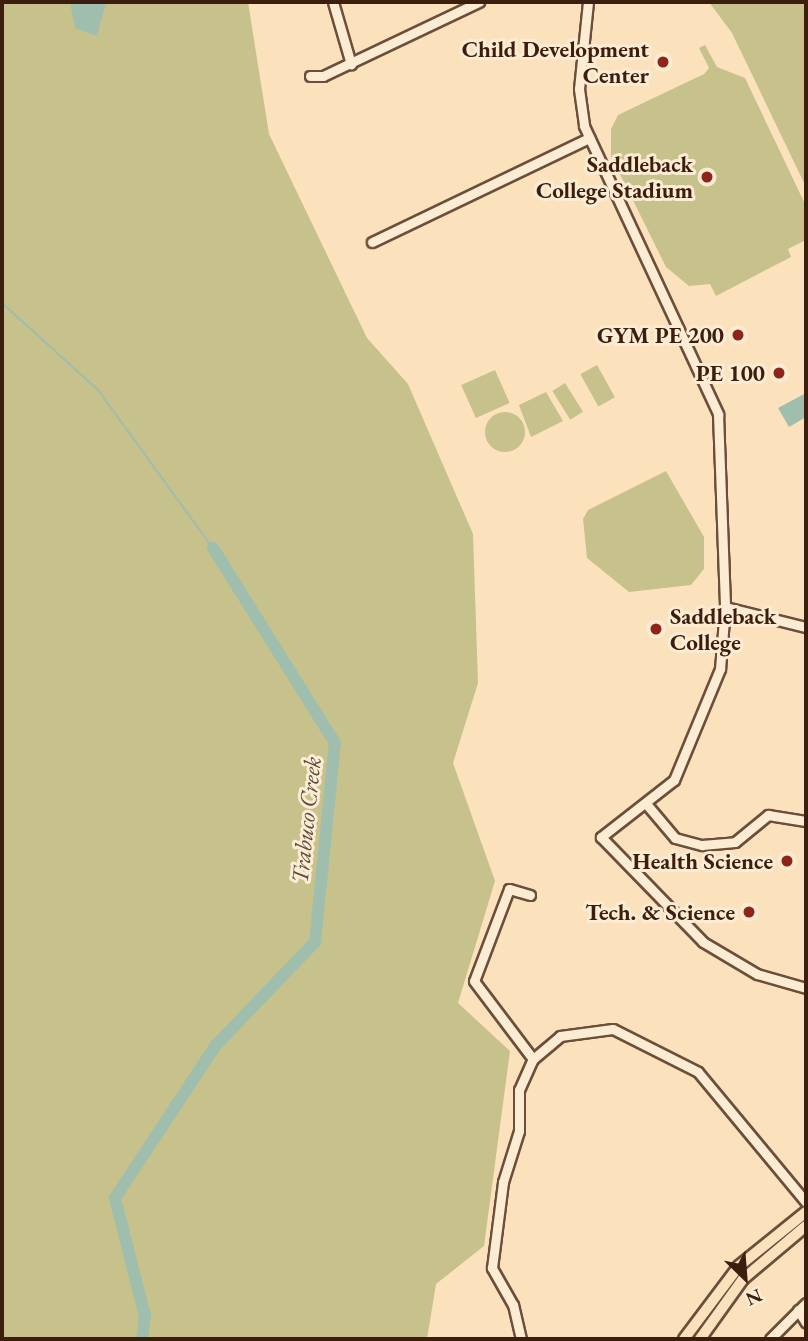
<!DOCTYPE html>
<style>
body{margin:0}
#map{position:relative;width:808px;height:1341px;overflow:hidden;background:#fbe2bd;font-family:"EB Garamond",serif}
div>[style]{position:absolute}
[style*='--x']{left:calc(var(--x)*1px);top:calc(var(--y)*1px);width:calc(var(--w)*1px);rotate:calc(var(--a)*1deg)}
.green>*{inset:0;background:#c7c18c;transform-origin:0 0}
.round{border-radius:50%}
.water>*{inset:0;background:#9fbead}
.stream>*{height:2px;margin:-1px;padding:0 1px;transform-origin:1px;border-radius:1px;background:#9fbead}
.river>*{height:12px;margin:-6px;padding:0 6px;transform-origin:6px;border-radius:6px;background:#9fbead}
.roads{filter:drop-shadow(2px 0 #6c4e3a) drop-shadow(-2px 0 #6c4e3a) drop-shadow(0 2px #6c4e3a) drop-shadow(0 -2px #6c4e3a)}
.minor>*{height:9px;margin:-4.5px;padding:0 4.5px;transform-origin:4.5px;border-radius:4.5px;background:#fcecd4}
.major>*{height:10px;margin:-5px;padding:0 5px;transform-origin:5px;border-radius:5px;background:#fbe2bd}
.dots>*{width:19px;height:19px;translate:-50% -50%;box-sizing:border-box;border:4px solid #fcecd4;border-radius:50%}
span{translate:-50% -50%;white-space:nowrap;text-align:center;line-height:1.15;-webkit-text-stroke:6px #fcecd4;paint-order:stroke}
.poi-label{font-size:23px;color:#3d1d0e;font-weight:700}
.right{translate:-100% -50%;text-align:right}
.left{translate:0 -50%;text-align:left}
.water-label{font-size:24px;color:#5a4d3e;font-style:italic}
.frame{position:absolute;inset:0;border:4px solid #3d1d0e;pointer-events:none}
.north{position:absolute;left:710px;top:1243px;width:70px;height:70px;-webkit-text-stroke:5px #fcecd4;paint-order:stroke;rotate:155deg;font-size:19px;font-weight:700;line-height:28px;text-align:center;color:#3d1d0e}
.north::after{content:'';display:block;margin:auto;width:24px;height:32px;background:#3d1d0e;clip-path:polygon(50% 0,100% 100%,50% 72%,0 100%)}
</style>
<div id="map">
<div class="green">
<i style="clip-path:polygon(2px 2px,248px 2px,269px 134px,367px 338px,408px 384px,473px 534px,478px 683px,453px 763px,495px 881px,458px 1003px,510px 1051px,484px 1246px,436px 1284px,427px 1339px,2px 1339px)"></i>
<i style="clip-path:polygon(709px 2px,806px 2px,806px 187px,732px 33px)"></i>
<i style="clip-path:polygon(705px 45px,717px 67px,745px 78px,806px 206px,806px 240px,788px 249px,791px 257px,716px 296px,710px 284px,689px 286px,666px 267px,611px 156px,611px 129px,618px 115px,704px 74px,709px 68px,699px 48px)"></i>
<i style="left:597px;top:365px;width:37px;height:19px;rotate:61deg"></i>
<i style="left:495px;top:370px;width:36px;height:37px;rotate:66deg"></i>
<i style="left:565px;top:383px;width:34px;height:15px;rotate:58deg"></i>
<i style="clip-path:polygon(546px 392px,563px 421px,531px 437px,519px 405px)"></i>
<i class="round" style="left:485px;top:412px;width:40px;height:40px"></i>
<i style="clip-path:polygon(666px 471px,704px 537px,704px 569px,691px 585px,629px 592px,587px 558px,583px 519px,588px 510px)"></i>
</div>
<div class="water">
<i style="clip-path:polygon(70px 2px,106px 2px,97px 36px,75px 28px)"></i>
<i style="clip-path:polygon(806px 393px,806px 417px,789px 427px,778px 408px)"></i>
</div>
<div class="stream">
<i style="--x:2;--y:303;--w:130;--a:42.2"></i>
<i style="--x:98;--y:390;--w:195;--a:54"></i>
</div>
<div class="river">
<i style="--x:142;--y:1339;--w:23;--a:-83"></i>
<i style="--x:145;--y:1316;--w:122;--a:-104.3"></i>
<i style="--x:115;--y:1198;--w:183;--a:-56.6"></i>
<i style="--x:216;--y:1045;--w:143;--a:-46.1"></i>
<i style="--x:315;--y:942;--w:200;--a:-84.3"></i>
<i style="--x:335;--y:743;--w:230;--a:-122"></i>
</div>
<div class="roads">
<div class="minor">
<i style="--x:333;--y:2;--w:65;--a:73.8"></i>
<i style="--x:588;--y:2;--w:87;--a:95.9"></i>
<i style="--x:579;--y:89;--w:37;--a:82"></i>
<i style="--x:584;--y:126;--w:318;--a:65"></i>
<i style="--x:718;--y:414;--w:193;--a:87.9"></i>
<i style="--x:725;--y:607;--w:62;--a:94.6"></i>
<i style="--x:720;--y:669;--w:120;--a:112.5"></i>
<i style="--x:674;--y:780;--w:93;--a:142"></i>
<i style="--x:601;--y:837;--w:146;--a:45.8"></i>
<i style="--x:703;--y:942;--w:63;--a:30.7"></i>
<i style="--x:757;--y:974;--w:51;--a:15.9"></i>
<i style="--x:310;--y:76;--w:13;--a:0"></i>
<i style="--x:323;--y:76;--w:173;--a:-25.4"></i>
<i style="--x:372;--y:242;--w:241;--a:-25.6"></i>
<i style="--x:725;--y:607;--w:83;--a:13.9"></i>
<i style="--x:648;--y:806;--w:42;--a:49.8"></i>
<i style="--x:675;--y:838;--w:28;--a:15"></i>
<i style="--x:702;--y:845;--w:33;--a:-5"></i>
<i style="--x:735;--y:842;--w:43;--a:-39.3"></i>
<i style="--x:768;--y:815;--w:38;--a:9"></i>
<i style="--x:530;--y:895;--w:22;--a:-164"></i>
<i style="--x:509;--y:889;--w:98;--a:110.8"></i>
<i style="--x:474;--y:981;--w:98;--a:52.9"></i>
<i style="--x:798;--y:1310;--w:15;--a:58"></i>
<i style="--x:521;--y:1339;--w:35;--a:-103"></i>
<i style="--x:513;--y:1305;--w:43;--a:-119.6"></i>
<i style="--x:492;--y:1268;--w:87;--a:-82.7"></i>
<i style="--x:503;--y:1182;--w:53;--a:-72.6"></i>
<i style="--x:519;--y:1131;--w:41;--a:-90"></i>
<i style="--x:519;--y:1090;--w:34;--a:-66"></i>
<i style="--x:533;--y:1059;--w:35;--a:-40"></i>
<i style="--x:560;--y:1036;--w:53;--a:-7.5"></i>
<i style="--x:613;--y:1029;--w:95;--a:26.8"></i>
<i style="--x:698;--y:1072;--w:169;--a:50.3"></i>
<i style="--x:770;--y:1339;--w:51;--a:-45"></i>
</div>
<div class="major">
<i style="--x:684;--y:1339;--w:91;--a:-53"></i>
<i style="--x:739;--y:1266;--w:86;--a:-38.9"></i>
<i style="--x:700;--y:1339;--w:74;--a:-54.4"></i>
<i style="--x:743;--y:1279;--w:82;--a:-40.1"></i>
</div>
</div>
<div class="dots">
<i style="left:663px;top:62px;background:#8f2418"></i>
<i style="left:707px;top:177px;background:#8f2418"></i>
<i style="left:738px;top:335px;background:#8f2418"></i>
<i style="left:779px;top:373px;background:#8f2418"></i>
<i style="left:656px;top:629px;background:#8f2418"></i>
<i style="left:787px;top:861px;background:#8f2418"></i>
<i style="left:749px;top:912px;background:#8f2418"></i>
</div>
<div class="poi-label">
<span class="right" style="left:649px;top:62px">Child Development<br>Center</span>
<span class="right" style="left:693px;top:177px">Saddleback<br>College Stadium</span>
<span class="right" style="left:724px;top:335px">GYM PE 200</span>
<span class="right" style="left:765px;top:373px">PE 100</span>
<span class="left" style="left:670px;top:629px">Saddleback<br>College</span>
<span class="right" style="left:773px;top:861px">Health Science</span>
<span class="right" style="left:735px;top:912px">Tech. &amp; Science</span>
</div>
<div class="water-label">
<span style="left:306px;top:820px;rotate:-84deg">Trabuco Creek</span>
</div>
<div class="frame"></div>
<div class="north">N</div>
</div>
